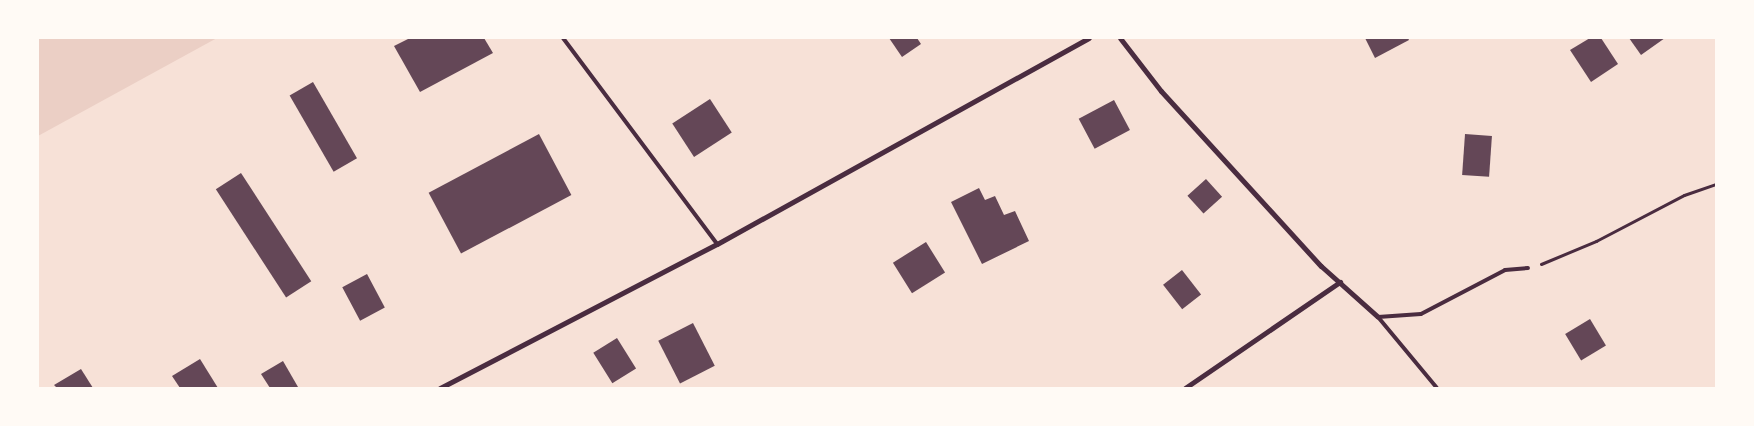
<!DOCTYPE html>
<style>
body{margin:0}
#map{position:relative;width:1754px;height:426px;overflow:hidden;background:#f7e1d7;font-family:"Fira Sans",sans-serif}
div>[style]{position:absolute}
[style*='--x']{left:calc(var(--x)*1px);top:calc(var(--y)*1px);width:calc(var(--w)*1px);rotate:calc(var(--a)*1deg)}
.green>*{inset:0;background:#ebcfc5}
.building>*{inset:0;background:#644757;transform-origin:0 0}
.path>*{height:3px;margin:-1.5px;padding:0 1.5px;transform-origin:1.5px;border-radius:1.5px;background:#4a2c40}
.service>*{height:4px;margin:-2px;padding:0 2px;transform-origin:2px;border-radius:2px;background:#4a2c40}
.minor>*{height:5px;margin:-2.5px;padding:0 2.5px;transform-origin:2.5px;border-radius:2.5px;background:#4a2c40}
span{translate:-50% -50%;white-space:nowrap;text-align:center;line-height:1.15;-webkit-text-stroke:4px #fffaf5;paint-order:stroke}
.frame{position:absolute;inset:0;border:39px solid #fffaf5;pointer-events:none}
</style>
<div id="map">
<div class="green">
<i style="clip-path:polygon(38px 38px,217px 38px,38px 136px)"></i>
</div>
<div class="building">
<i style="clip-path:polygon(410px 38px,484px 38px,493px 53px,420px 92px,394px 46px)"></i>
<i style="clip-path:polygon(889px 38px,917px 38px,921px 44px,902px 57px)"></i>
<i style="clip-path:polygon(1365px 38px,1408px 38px,1409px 40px,1375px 58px)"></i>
<i style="clip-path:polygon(1590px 38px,1601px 38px,1618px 64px,1591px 82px,1570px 50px)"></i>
<i style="clip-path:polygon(1629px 38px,1665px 38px,1641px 55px)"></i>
<i style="left:313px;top:82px;width:88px;height:27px;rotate:60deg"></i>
<i style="left:710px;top:99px;width:40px;height:45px;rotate:57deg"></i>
<i style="left:1114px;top:100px;width:34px;height:40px;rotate:62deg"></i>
<i style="left:539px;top:134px;width:69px;height:125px;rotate:62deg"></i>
<i style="left:1465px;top:134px;width:27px;height:41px;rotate:4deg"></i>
<i style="left:241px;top:173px;width:129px;height:30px;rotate:57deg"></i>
<i style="left:1206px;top:179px;width:24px;height:25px;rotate:48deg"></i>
<i style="clip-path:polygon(979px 188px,985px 200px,995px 196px,1004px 215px,1015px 211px,1029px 241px,982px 264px,951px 202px)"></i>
<i style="left:926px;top:242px;width:36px;height:39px;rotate:58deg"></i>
<i style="left:1182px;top:270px;width:31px;height:24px;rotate:52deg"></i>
<i style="left:367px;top:274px;width:38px;height:28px;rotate:62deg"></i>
<i style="left:1590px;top:319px;width:31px;height:29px;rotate:59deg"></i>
<i style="left:693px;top:323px;width:48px;height:39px;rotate:63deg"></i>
<i style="left:617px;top:338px;width:36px;height:28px;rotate:58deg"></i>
<i style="clip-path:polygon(200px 359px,218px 388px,180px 388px,172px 376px)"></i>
<i style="clip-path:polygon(283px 361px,298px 387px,270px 388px,261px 374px)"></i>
<i style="clip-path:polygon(81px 369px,93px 388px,57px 388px,54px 385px)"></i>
</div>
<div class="path">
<i style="--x:1541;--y:264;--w:60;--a:-22.7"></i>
<i style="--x:1596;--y:241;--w:99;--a:-27.6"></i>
<i style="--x:1684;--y:195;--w:34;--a:-19"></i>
</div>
<div class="service">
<i style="--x:563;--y:38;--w:257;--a:53.2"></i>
<i style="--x:1378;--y:317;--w:43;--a:-4"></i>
<i style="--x:1421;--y:314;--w:95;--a:-27.6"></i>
<i style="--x:1505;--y:270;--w:23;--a:-5"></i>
<i style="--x:1378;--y:317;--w:92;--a:50.3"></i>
</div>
<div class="minor">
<i style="--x:1120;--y:38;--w:67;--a:52.3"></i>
<i style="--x:1161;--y:91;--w:237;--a:47.6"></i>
<i style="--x:1321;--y:266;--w:76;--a:41.8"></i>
<i style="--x:440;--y:388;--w:312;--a:-27.5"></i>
<i style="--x:717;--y:244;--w:425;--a:-29"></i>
<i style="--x:1185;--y:388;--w:188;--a:-34.4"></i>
</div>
<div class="frame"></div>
</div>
